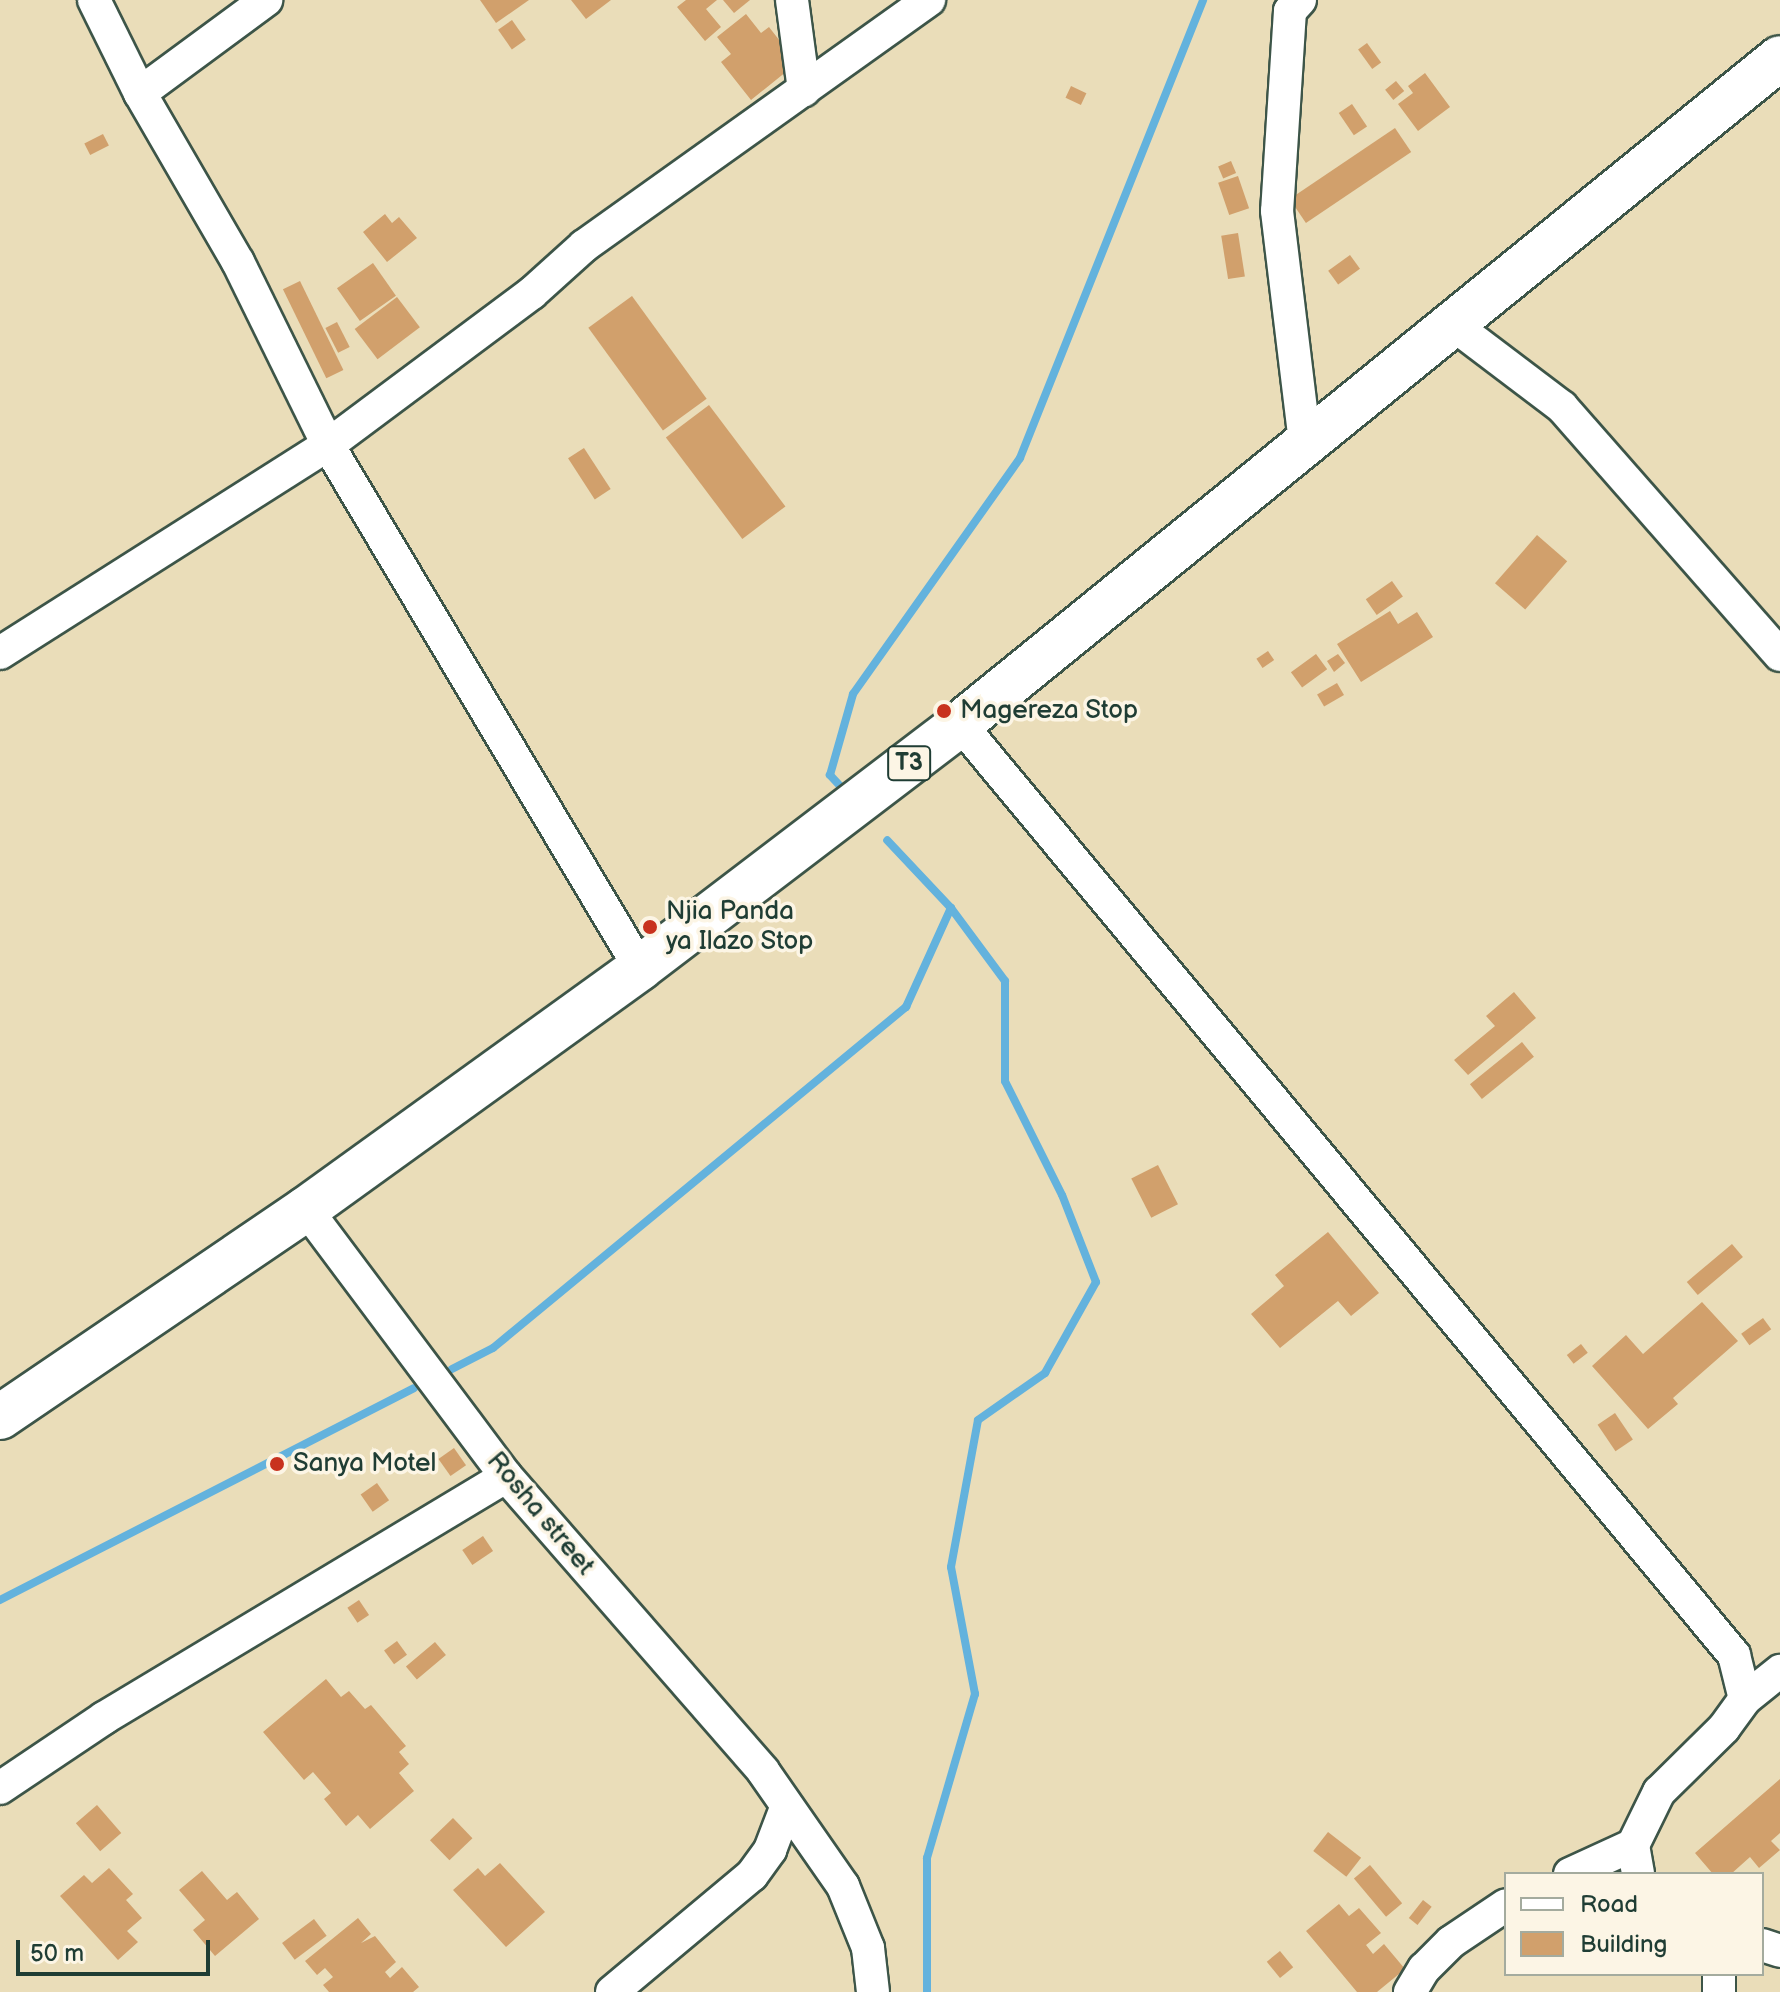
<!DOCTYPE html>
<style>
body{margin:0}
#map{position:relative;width:1780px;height:1992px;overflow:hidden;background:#eaddb9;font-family:"Balsamiq Sans",sans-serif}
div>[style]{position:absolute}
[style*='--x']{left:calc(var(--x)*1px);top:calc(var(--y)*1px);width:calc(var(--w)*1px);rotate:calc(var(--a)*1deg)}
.stream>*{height:8px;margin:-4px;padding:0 4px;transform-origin:4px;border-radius:4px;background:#63b2dd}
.building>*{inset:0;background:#d1a06c;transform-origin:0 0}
.roads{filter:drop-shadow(2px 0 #3d5548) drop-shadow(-2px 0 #3d5548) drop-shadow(0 2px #3d5548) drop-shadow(0 -2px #3d5548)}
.minor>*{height:32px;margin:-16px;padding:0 16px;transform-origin:16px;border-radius:16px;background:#fff}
.highway>*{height:44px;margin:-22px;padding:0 22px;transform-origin:22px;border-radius:22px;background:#fff}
.dots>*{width:22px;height:22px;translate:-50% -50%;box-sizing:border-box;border:4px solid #fcf5e5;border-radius:50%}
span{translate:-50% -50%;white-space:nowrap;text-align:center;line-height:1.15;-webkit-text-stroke:7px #fcf5e5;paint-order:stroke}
.shield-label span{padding:2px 6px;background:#fcf5e5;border:2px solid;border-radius:6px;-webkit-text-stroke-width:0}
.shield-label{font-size:24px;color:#1f3d34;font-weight:700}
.poi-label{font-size:26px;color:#1f3d34}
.left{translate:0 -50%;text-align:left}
.street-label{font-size:26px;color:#1f3d34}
.legend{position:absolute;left:1504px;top:1872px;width:260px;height:104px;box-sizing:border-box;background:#fcf5e5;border:2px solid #a4ab9e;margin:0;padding:10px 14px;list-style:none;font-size:24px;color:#1f3d34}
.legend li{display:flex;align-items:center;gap:16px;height:40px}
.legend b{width:40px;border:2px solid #a4ab9e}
.scale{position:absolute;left:16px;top:1940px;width:194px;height:36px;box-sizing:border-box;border:4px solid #1f3d34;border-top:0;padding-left:10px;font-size:24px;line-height:28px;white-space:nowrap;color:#1f3d34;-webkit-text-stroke:6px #fcf5e5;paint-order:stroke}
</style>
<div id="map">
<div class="stream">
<i style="--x:842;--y:788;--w:18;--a:-133"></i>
<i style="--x:830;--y:775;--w:84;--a:-74.1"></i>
<i style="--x:853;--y:694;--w:289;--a:-54.7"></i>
<i style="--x:1020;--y:458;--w:493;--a:-68.2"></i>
<i style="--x:452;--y:1369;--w:46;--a:-27.1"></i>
<i style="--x:493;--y:1348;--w:536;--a:-39.55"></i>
<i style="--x:906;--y:1007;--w:109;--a:-65.6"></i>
<i style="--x:951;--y:908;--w:93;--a:-133.3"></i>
<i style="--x:0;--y:1600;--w:465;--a:-27.1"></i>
<i style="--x:927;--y:1992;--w:134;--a:-90"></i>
<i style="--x:927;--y:1858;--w:171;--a:-73.7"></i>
<i style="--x:975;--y:1694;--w:129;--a:-100.7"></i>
<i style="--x:951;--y:1567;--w:149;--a:-79.6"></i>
<i style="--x:978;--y:1420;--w:82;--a:-35"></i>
<i style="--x:1045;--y:1373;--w:104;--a:-60.7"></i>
<i style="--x:1096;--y:1282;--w:93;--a:-111.3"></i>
<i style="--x:1062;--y:1195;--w:127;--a:-116.6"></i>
<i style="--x:1005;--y:1081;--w:100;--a:-90"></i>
<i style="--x:1005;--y:981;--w:91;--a:-126.5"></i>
</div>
<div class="building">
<i style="clip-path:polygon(480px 0,529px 0,496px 23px)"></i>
<i style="clip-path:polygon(571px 0,611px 0,586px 19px)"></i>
<i style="clip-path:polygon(686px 0,717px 0,706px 9px,721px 27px,705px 41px,677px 7px)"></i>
<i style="clip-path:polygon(723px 0,750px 0,734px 13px)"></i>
<i style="clip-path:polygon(746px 14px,761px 33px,769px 27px,797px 63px,751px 100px,721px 62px,731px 54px,717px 37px)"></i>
<i style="left:512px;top:20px;width:24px;height:17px;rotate:55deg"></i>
<i style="left:1367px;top:43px;width:24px;height:11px;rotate:54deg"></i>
<i style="clip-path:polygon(1425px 73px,1450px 107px,1418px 131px,1398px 104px,1413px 93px,1408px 86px)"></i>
<i style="left:1396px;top:81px;width:13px;height:14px;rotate:51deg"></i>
<i style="left:1071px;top:86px;width:17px;height:13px;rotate:25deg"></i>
<i style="left:1352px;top:104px;width:27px;height:16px;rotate:56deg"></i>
<i style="left:1395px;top:128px;width:29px;height:127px;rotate:56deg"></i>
<i style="left:103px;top:134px;width:13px;height:21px;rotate:63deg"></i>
<i style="left:1231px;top:161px;width:13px;height:14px;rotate:67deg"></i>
<i style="left:1238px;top:176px;width:34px;height:21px;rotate:71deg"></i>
<i style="clip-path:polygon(385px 214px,392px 223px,399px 217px,417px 238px,387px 262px,363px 232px)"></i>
<i style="left:1238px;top:233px;width:44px;height:17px;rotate:81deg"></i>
<i style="left:1350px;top:255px;width:17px;height:27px;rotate:54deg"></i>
<i style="left:373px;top:263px;width:40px;height:44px;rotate:55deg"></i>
<i style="left:300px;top:281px;width:99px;height:19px;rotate:64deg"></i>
<i style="left:632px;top:296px;width:127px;height:54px;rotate:54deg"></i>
<i style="left:397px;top:297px;width:38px;height:53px;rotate:53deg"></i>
<i style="left:337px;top:322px;width:28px;height:13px;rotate:63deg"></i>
<i style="left:709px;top:405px;width:127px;height:54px;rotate:53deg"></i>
<i style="left:584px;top:448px;width:49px;height:19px;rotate:57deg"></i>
<i style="left:1537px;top:535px;width:40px;height:64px;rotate:41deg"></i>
<i style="left:1392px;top:581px;width:19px;height:32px;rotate:55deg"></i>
<i style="clip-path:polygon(1390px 611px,1398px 624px,1417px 612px,1433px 637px,1361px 682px,1337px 644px)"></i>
<i style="left:1268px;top:651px;width:11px;height:14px;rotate:56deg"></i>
<i style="left:1316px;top:654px;width:19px;height:31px;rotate:54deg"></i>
<i style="clip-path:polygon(1338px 654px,1345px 663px,1334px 672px,1327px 661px)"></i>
<i style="left:1337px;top:683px;width:14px;height:23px;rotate:60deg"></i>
<i style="clip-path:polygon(1514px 992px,1536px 1018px,1468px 1075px,1454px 1060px,1495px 1026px,1486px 1016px)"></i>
<i style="left:1522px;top:1042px;width:19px;height:67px;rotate:51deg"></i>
<i style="left:1158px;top:1165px;width:44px;height:30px;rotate:63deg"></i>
<i style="clip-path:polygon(1328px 1232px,1379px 1293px,1351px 1316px,1338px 1301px,1280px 1348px,1251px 1314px,1284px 1286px,1275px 1275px)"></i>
<i style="left:1732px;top:1244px;width:17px;height:59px;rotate:50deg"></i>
<i style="clip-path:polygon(1702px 1302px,1738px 1341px,1673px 1398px,1678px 1404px,1648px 1429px,1592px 1366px,1626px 1335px,1643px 1354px)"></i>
<i style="left:1763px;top:1318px;width:14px;height:27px;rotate:54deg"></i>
<i style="left:1581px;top:1344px;width:11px;height:18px;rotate:52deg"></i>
<i style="left:1615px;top:1413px;width:32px;height:21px;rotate:56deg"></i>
<i style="left:454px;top:1448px;width:21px;height:19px;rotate:55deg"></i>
<i style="left:377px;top:1483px;width:21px;height:20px;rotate:55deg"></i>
<i style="left:483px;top:1536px;width:18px;height:25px;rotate:56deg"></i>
<i style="left:359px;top:1600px;width:18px;height:14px;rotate:56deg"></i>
<i style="left:397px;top:1641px;width:17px;height:16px;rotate:54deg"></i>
<i style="left:435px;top:1642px;width:17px;height:38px;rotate:50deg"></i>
<i style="clip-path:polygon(326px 1679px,341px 1697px,349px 1691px,365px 1709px,371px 1705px,406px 1746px,399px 1752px,409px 1764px,399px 1773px,414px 1791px,370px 1829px,358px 1815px,346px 1826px,324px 1799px,331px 1793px,313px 1772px,304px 1780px,263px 1732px)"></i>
<i style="clip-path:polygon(1780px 1779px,1780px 1833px,1771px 1841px,1780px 1850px,1759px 1868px,1750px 1857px,1731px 1874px,1713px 1874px,1695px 1853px)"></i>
<i style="left:97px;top:1805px;width:37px;height:28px;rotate:49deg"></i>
<i style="left:453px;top:1818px;width:28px;height:32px;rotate:46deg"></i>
<i style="left:1328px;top:1832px;width:42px;height:24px;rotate:38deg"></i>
<i style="clip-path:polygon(500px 1863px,545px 1912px,506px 1947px,453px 1890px,478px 1868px,485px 1876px)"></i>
<i style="left:1370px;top:1865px;width:50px;height:21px;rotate:50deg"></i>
<i style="clip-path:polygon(109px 1868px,133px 1894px,126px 1900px,142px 1918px,127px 1931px,138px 1942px,118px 1960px,60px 1896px,84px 1875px,92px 1883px)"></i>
<i style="clip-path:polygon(202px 1871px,227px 1900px,237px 1892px,259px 1919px,215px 1956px,193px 1930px,205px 1920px,179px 1890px)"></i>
<i style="left:1423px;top:1900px;width:11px;height:23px;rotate:38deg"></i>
<i style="clip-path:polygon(1339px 1904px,1349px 1916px,1359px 1908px,1381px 1933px,1366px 1945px,1373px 1954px,1384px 1944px,1405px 1969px,1377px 1992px,1357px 1992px,1306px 1931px)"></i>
<i style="clip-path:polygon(358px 1918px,371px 1934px,361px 1943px,375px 1936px,396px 1962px,385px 1972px,390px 1978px,402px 1967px,419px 1987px,413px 1992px,329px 1992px,323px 1985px,333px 1977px,325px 1968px,317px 1975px,305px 1961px)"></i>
<i style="left:314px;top:1919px;width:21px;height:40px;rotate:53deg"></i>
<i style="left:1280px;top:1951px;width:21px;height:17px;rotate:51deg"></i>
</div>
<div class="roads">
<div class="minor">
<i style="--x:94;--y:0;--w:104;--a:63.7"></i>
<i style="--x:140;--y:93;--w:195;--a:59.9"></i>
<i style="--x:238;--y:262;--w:204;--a:63.8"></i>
<i style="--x:328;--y:445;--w:609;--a:59.18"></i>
<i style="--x:792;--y:0;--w:91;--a:82.4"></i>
<i style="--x:1300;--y:0;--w:15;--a:132"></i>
<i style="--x:1290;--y:11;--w:200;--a:93.7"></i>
<i style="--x:1277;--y:211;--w:232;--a:83.1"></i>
<i style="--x:140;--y:93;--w:157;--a:-36.4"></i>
<i style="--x:1451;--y:323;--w:139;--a:37.1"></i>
<i style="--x:1562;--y:407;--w:330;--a:48.7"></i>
<i style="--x:0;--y:653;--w:388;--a:-32.4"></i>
<i style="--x:328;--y:445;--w:254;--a:-36.7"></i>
<i style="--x:532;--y:293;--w:70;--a:-42.1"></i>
<i style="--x:584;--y:246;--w:424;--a:-35.5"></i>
<i style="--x:960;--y:724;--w:1211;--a:50.26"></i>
<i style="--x:1734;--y:1655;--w:45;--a:76"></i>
<i style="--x:1745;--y:1699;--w:36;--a:126"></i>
<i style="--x:1724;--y:1728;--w:91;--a:135.4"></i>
<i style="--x:1659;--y:1792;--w:59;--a:116.1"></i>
<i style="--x:1633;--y:1845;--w:29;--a:80"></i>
<i style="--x:306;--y:1209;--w:334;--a:53.2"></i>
<i style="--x:506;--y:1476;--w:391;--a:48.9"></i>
<i style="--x:763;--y:1771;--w:140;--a:55.2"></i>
<i style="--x:843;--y:1886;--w:67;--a:68"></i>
<i style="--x:868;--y:1948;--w:44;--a:83.5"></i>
<i style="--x:1745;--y:1699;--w:45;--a:-38.7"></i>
<i style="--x:0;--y:1788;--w:125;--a:-33.9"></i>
<i style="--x:104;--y:1718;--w:469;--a:-31"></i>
<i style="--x:1570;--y:1874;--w:69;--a:-24.7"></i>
<i style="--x:1762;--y:1945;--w:19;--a:18"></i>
<i style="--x:612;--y:1992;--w:182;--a:-39.9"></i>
<i style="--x:752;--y:1875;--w:31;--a:-54"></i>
<i style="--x:770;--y:1850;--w:45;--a:-69.1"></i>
<i style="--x:1410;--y:1992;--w:27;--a:-59"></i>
<i style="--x:1424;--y:1969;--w:38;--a:-45"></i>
<i style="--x:1451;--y:1942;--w:66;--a:-33.9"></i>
<i style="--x:1719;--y:1992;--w:18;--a:-90"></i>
</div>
<div class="highway">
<i style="--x:0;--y:1417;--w:370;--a:-34.2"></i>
<i style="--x:306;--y:1209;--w:412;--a:-35.8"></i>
<i style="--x:640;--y:968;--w:402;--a:-37.3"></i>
<i style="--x:960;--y:724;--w:1056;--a:-39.08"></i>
</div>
</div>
<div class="dots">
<i style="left:944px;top:711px;background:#c8321e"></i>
<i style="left:650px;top:927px;background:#c8321e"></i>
<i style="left:277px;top:1464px;background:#c8321e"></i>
</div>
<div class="shield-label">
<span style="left:909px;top:763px">T3</span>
</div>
<div class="poi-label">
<span class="left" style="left:960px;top:711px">Magereza Stop</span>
<span class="left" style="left:666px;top:927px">Njia Panda<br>ya Ilazo Stop</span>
<span class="left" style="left:293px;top:1464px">Sanya Motel</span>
</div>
<div class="street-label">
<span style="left:540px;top:1514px;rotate:50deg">Rosha street</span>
</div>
<ul class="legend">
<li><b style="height:10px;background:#fff"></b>Road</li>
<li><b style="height:22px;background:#d1a06c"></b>Building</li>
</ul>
<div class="scale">50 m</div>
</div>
